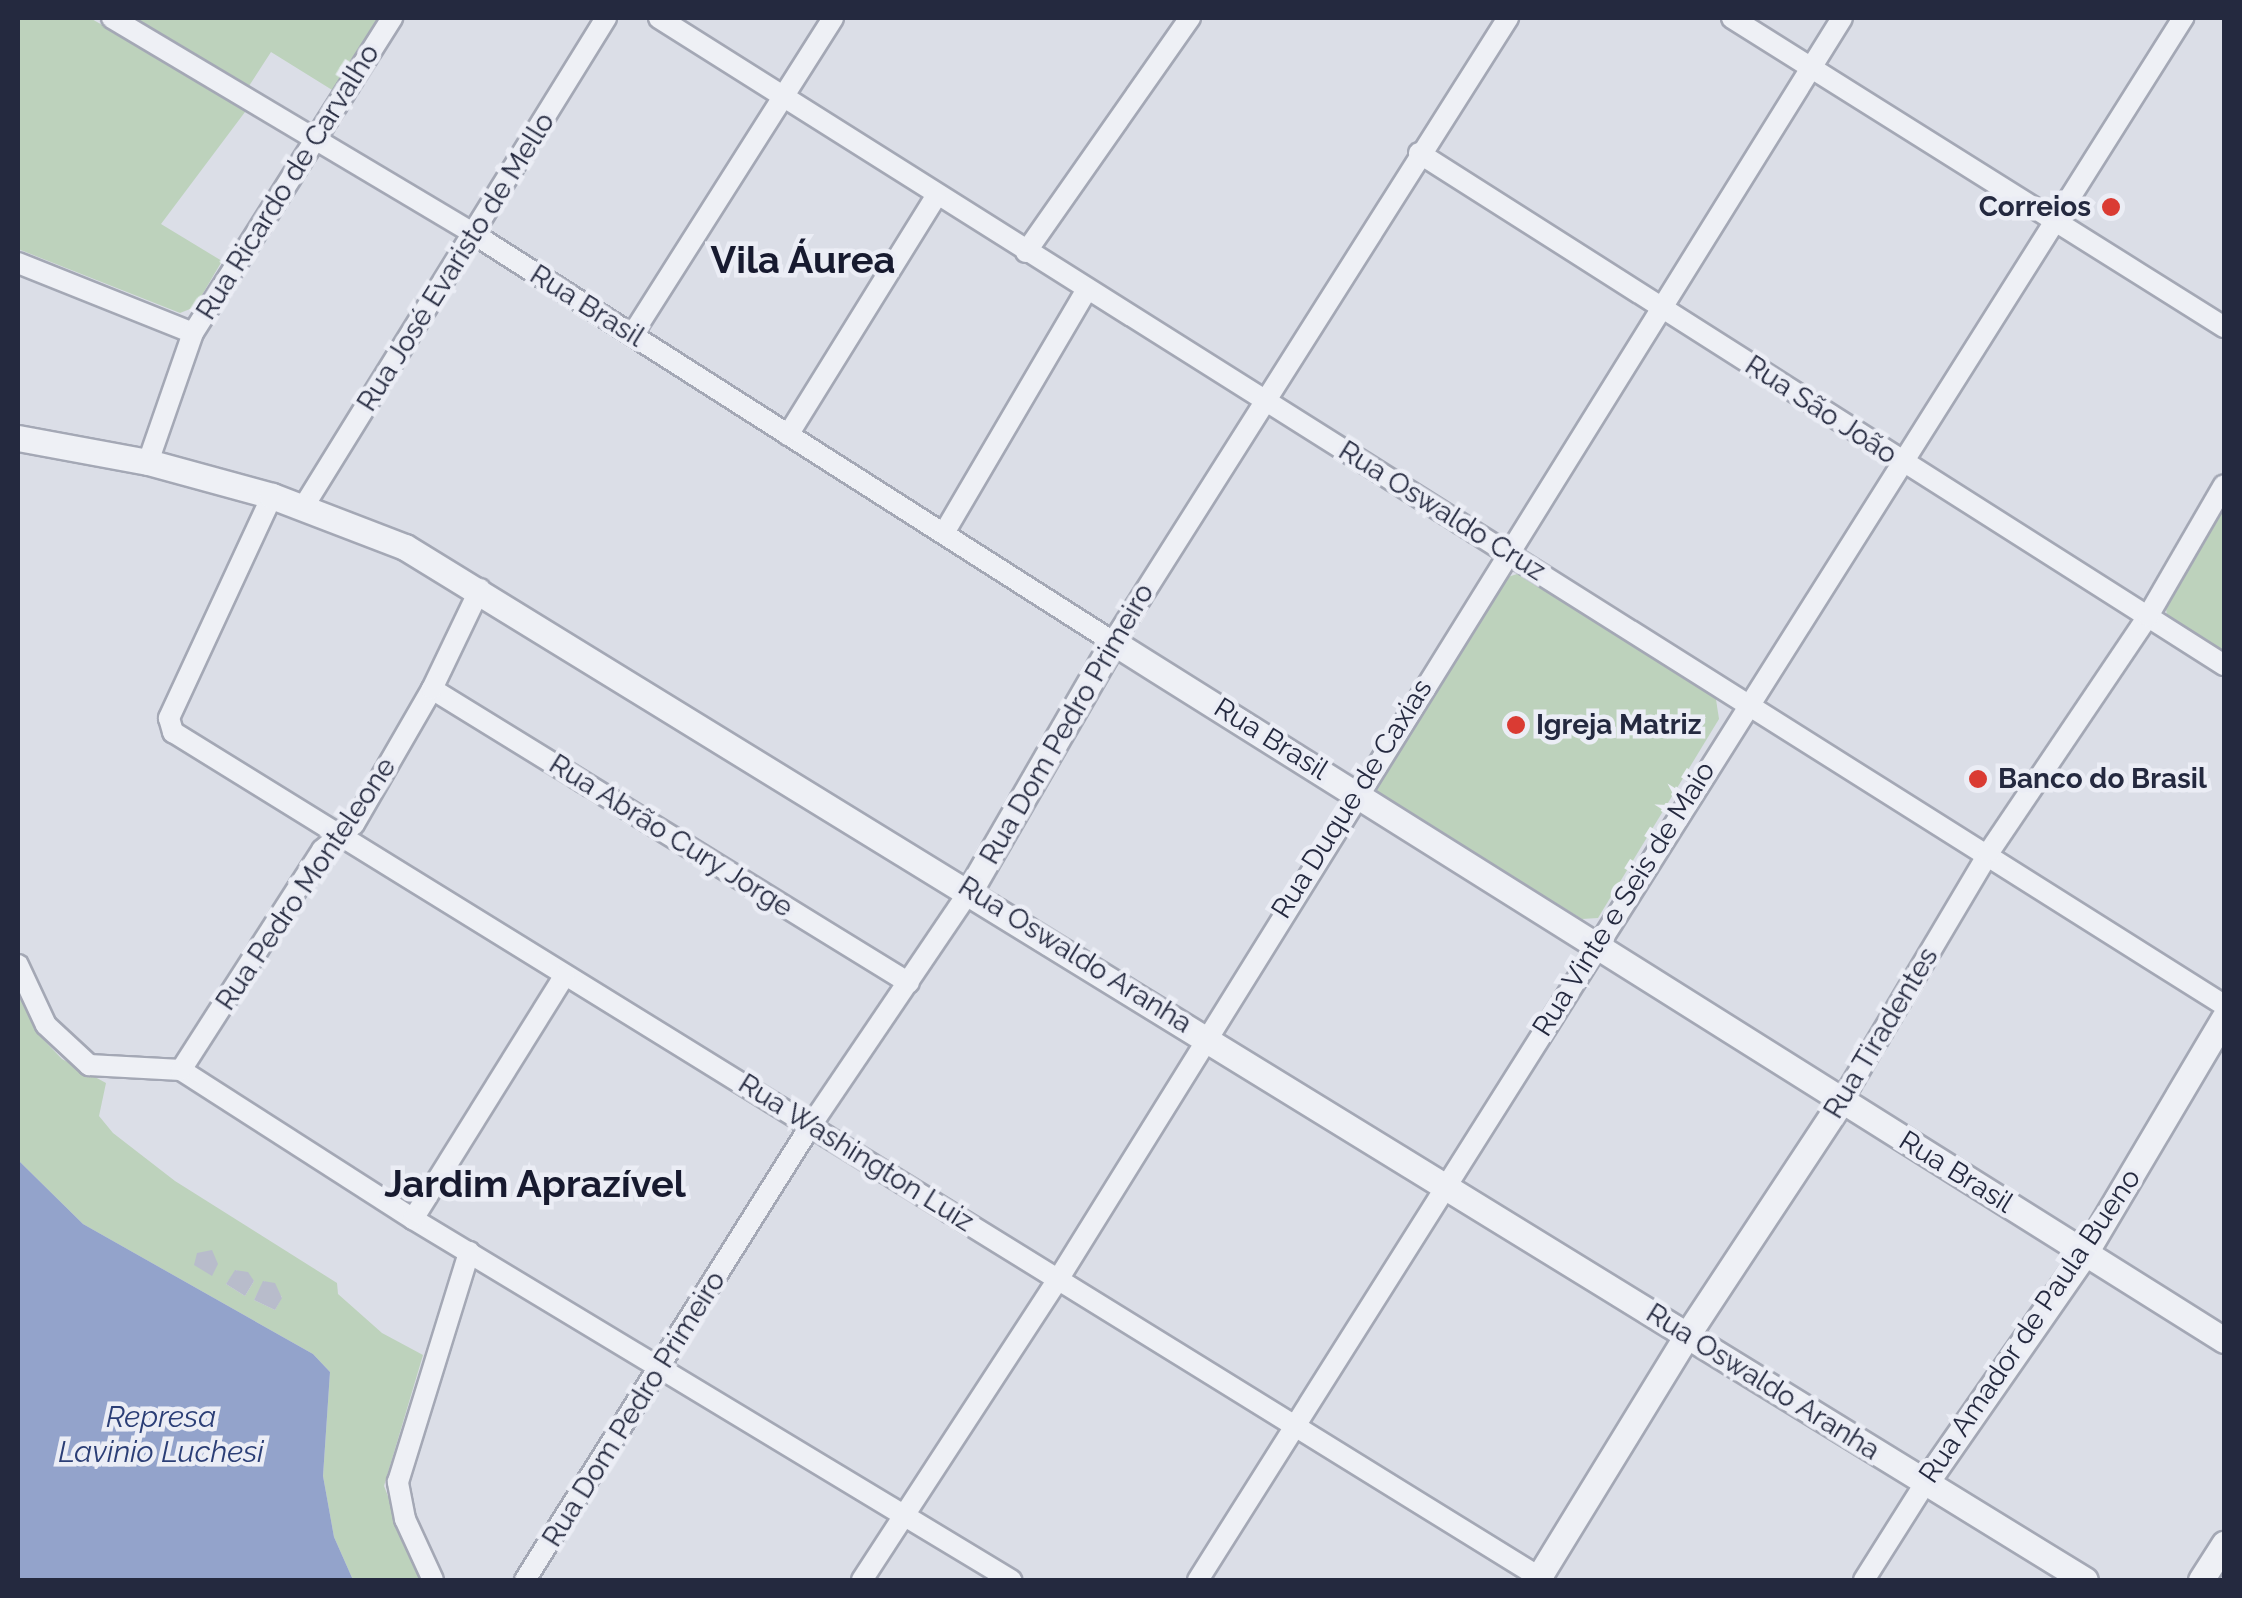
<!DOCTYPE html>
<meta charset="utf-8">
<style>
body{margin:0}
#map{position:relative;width:2242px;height:1598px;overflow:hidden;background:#dbdee7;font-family:Raleway,sans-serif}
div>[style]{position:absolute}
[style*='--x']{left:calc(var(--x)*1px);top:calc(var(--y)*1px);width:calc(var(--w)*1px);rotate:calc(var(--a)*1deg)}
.green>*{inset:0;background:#bdd2bc}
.water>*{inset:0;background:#93a3cb}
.building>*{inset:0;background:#b8bccb}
.roads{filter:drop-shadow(2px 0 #a4a8b5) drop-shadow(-2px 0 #a4a8b5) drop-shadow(0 2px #a4a8b5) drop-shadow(0 -2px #a4a8b5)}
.minor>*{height:20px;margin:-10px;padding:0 10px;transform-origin:10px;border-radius:10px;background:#eef0f5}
.tertiary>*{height:25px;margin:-12.5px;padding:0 12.5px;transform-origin:12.5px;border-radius:12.5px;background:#eef0f5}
.dots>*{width:28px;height:28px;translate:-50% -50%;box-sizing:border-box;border:5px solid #ebedf5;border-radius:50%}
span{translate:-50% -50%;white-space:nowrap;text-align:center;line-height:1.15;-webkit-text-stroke:9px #ebedf5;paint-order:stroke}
.street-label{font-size:28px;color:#24293f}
.poi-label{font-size:28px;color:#24293f;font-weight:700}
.right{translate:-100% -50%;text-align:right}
.left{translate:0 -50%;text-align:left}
.water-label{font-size:30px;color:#2b3e76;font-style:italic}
.district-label{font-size:38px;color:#171a2f;font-weight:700}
.frame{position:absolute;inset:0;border:20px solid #24293f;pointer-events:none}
</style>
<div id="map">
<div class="green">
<i style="clip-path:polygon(18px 18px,90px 18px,248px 108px,161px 224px,222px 261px,195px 307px,180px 313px,18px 249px)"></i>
<i style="clip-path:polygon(135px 18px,382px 18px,337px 93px,271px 52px,249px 86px)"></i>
<i style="clip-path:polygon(2224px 504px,2224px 651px,2167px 616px,2165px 602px)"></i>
<i style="clip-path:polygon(1520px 573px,1715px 693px,1719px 719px,1598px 918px,1582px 919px,1374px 793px,1372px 778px,1499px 580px)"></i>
<i style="clip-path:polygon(evenodd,18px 989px,36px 1032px,62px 1059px,106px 1083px,99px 1116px,113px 1133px,175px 1181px,337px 1283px,338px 1294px,382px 1333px,423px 1355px,384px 1486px,421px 1580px,353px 1580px,334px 1537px,323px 1476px,330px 1372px,313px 1354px,83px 1224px,18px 1160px,18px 989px,236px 1270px,254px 1281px,245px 1296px,226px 1284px,236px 1270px,18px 989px,264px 1281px,282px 1297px,275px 1310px,254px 1300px,264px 1281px)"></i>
</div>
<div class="water">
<i style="clip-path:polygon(18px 1160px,83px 1224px,313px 1354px,330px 1372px,323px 1476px,334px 1537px,353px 1580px,18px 1580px)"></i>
</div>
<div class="building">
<i style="clip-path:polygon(212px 1250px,218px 1264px,212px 1276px,194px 1265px,197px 1253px)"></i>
<i style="clip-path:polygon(235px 1270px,248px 1272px,254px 1281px,245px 1296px,226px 1284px)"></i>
<i style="clip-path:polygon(263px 1281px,275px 1283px,282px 1298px,275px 1310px,254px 1300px)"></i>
</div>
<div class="roads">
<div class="minor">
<i style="--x:112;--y:18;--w:425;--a:30.8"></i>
<i style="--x:477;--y:236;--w:755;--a:32.55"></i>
<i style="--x:1113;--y:642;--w:739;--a:-57.67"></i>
<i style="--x:659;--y:18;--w:1850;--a:32.24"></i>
<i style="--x:1732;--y:18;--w:581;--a:32.13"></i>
<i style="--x:1419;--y:153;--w:954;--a:32.46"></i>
<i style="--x:1026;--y:252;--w:286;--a:-55"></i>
<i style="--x:18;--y:263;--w:188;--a:21.8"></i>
<i style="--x:632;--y:335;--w:375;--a:-57.6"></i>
<i style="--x:788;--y:435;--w:281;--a:-58.2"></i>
<i style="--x:148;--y:462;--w:137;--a:-70.8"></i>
<i style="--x:193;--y:333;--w:373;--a:-57.7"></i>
<i style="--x:272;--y:496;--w:245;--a:114.9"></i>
<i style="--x:169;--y:718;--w:15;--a:74"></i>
<i style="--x:173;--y:732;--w:1612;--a:31.74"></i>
<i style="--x:304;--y:506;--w:574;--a:-58.25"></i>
<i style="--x:944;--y:533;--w:281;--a:-59.6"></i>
<i style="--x:432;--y:689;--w:560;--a:31.65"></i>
<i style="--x:18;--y:965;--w:66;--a:65"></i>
<i style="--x:46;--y:1025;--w:59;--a:42.9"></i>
<i style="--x:89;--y:1065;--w:92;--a:3.1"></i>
<i style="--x:181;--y:1070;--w:276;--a:32.7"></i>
<i style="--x:413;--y:1219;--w:699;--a:31.12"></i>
<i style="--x:181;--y:1070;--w:261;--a:-57.3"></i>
<i style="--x:322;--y:850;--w:41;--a:-39.1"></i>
<i style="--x:354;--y:824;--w:156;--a:-60"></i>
<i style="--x:432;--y:689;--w:111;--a:-64.4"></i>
<i style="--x:1842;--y:1100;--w:288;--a:-59.3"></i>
<i style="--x:1989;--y:852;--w:285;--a:-56"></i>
<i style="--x:2148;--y:616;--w:151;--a:-59.9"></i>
<i style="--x:413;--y:1219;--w:286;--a:-58.1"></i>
<i style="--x:433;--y:1580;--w:67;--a:-114.7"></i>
<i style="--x:405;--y:1519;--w:38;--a:-101"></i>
<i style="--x:398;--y:1482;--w:241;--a:-72.8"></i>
<i style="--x:525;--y:1580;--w:537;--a:-57.85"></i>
<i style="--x:811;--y:1125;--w:284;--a:-55.9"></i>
<i style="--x:862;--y:1580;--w:361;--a:-56.9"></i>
<i style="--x:1059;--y:1278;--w:1483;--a:-58.14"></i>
<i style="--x:1198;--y:1580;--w:1847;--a:-57.76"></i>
<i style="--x:1864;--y:1580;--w:116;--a:-57.7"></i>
</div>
<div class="tertiary">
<i style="--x:18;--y:438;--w:132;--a:10.5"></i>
<i style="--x:148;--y:462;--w:129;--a:15.3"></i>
<i style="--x:272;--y:496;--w:142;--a:21"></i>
<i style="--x:405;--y:547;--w:1972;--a:31.59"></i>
<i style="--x:970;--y:890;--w:286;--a:-60"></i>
<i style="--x:1113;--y:642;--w:1312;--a:32.14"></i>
<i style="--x:1926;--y:1482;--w:279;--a:-55.2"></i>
<i style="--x:2085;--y:1253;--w:273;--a:-59.4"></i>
<i style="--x:1537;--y:1580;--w:287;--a:-58.5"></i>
<i style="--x:1687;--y:1335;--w:282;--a:-56.6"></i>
<i style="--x:2201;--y:1580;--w:43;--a:-57.4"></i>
</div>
</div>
<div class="dots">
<i style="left:2111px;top:207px;background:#da3b33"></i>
<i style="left:1516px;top:725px;background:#da3b33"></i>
<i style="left:1978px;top:779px;background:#da3b33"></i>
</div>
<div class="street-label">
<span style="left:288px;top:182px;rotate:-58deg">Rua Ricardo de Carvalho</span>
<span style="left:456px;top:262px;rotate:-58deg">Rua José Evaristo de Mello</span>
<span style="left:587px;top:306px;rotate:32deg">Rua Brasil</span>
<span style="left:1821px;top:410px;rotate:33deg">Rua São João</span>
<span style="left:1442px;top:511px;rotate:32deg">Rua Oswaldo Cruz</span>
<span style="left:1067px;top:724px;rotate:-60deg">Rua Dom Pedro Primeiro</span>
<span style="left:1271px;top:739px;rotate:32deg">Rua Brasil</span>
<span style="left:1352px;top:799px;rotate:-58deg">Rua Duque de Caxias</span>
<span style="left:671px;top:836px;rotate:32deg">Rua Abrão Cury Jorge</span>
<span style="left:306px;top:884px;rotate:-56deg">Rua Pedro Monteleone</span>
<span style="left:1624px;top:899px;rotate:-58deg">Rua Vinte e Seis de Maio</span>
<span style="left:1075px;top:955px;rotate:32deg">Rua Oswaldo Aranha</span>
<span style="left:1881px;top:1033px;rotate:-59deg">Rua Tiradentes</span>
<span style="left:856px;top:1153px;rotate:32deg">Rua Washington Luiz</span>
<span style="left:1956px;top:1172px;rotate:32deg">Rua Brasil</span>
<span style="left:2030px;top:1326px;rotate:-56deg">Rua Amador de Paula Bueno</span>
<span style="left:1763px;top:1382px;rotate:32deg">Rua Oswaldo Aranha</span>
<span style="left:634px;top:1409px;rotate:-58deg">Rua Dom Pedro Primeiro</span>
</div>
<div class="poi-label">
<span class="right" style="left:2091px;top:207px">Correios</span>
<span class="left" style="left:1536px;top:725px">Igreja Matriz</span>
<span class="left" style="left:1998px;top:779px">Banco do Brasil</span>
</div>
<div class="water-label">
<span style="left:161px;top:1434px">Represa<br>Lavinio Luchesi</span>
</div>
<div class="district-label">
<span style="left:803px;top:260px">Vila Áurea</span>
<span style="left:535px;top:1184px">Jardim Aprazível</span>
</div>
<div class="frame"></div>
</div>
